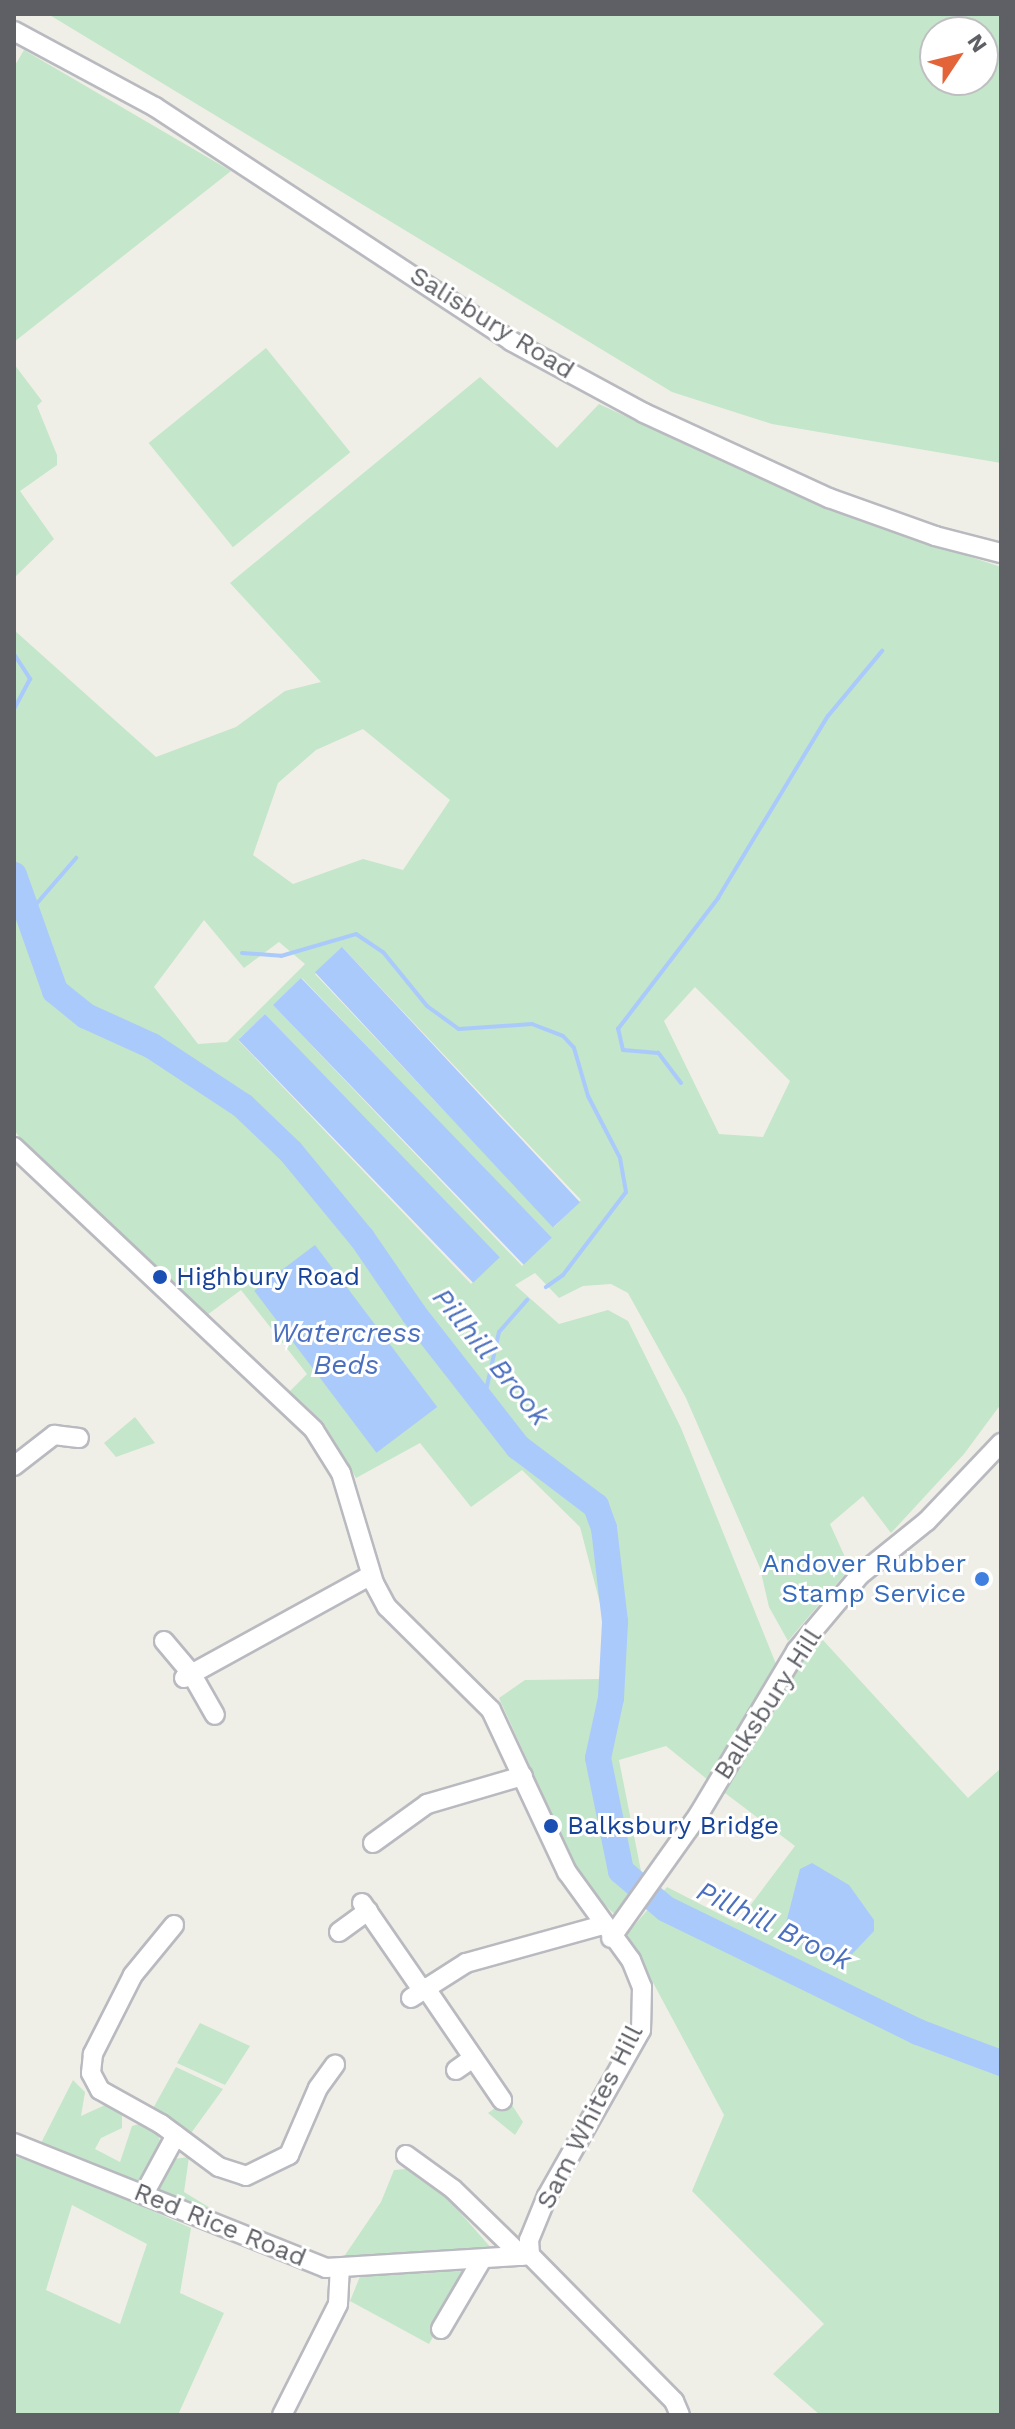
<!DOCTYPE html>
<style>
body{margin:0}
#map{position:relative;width:1015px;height:2429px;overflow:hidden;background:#f0efe7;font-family:"Work Sans",sans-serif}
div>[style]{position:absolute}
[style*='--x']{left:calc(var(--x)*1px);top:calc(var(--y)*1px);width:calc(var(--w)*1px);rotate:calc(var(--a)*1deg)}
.green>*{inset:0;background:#c4e6ca;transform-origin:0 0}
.water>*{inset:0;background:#aacafc;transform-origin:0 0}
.stream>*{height:4px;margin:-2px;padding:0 2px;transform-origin:2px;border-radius:2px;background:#aacafc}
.river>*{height:26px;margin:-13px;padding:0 13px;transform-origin:13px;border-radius:13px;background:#aacafc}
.roads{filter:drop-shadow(2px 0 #b9bac0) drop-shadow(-2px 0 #b9bac0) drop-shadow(0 2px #b9bac0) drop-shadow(0 -2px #b9bac0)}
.minor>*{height:18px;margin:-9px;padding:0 9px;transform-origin:9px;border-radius:9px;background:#fff}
.dots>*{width:22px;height:22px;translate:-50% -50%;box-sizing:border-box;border:4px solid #fff;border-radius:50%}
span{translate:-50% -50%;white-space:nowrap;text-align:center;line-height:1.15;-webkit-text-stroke:6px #fff;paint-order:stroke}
.street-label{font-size:26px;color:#5e6066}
.transit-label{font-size:26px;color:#164399}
.left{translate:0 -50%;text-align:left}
.shop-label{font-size:26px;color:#366cbe}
.right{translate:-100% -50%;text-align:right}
.water-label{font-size:28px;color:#4c70c0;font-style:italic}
.frame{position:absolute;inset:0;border:16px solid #5e6066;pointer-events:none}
.north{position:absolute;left:919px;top:16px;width:80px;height:80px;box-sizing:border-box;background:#fff;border:2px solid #bfbfc2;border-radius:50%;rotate:55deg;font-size:22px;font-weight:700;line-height:32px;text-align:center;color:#5e6066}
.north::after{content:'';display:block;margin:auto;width:28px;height:36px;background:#e36439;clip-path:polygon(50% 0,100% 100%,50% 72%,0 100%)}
</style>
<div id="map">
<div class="green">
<i style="clip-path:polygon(evenodd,48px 14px,1001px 14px,1001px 463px,772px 424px,672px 392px,48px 14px,935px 32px,983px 32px,983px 80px,935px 80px,935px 32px)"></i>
<i style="clip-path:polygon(24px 50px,231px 171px,14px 342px,14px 67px)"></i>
<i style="left:266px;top:348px;width:134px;height:151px;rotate:51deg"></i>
<i style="clip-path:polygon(14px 364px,42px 401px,37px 406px,57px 455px,57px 465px,20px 491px,54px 539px,14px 578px)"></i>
<i style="clip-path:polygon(evenodd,480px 377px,557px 448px,599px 404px,829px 510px,1001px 567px,1001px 1404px,964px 1454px,891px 1533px,863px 1496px,830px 1524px,850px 1568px,788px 1641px,769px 1607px,760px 1568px,686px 1398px,628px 1293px,611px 1284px,583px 1286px,559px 1298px,535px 1273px,515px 1285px,559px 1324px,608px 1310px,628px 1321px,681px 1428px,776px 1664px,708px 1780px,666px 1746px,619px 1760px,643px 1881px,615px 1915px,583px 1883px,499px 1698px,525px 1680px,602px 1679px,606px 1626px,580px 1527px,522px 1470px,471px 1507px,420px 1443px,356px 1478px,323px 1422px,290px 1391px,307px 1374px,241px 1290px,207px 1315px,32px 1153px,14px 1130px,14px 630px,156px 757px,236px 727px,285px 691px,321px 682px,230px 583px,480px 377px,363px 729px,450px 800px,403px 870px,363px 859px,293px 884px,253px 855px,278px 783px,316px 750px,363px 729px,480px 377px,204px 920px,244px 968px,279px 942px,305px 964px,227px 1042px,198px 1044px,154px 987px,204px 920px,480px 377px,343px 948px,581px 1200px,554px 1227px,315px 974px,343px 948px,480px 377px,302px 978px,550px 1239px,522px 1266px,273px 1005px,302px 978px,480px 377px,695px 987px,790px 1081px,763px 1137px,719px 1134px,664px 1021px,695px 987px,480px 377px,265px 1014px,497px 1258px,471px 1284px,238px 1040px,265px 1014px)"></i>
<i style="clip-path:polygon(135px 1417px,155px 1443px,116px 1457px,104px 1443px)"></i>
<i style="clip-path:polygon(822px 1639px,968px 1798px,1001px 1768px,1001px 2415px,820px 2415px,773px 2374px,824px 2324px,692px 2191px,724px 2115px,627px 1934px,667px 1887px,737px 1923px,795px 1846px,721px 1790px,803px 1658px)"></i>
<i style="clip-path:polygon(200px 2023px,250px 2046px,225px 2085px,177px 2063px)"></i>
<i style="clip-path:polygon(176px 2067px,223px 2089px,189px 2136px,151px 2112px)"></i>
<i style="clip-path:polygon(73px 2080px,85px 2092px,81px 2116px,105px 2105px,122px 2115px,122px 2128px,101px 2138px,95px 2149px,120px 2162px,132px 2126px,146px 2122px,155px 2128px,161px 2143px,145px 2178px,131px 2184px,77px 2156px,40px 2145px)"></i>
<i style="clip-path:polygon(508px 2099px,523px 2122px,515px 2135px,488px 2113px)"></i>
<i style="clip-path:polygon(evenodd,14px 2156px,78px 2178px,191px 2228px,180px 2293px,224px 2313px,178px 2415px,14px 2415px,14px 2156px,72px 2205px,147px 2244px,120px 2324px,46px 2290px,72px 2205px)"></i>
<i style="clip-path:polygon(189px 2157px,184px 2192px,217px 2212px,213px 2222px,164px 2199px,159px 2191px,166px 2168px,174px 2159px)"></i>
<i style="clip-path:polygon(406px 2169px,450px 2201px,492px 2249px,341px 2261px,381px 2202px,394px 2170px)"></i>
<i style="clip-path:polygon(475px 2265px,429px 2344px,350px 2301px,361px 2274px)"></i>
</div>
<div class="water">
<i style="left:342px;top:947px;width:349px;height:37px;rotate:47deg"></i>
<i style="left:301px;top:978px;width:361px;height:39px;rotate:46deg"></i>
<i style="left:265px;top:1014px;width:338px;height:37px;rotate:46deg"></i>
<i style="left:315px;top:1245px;width:203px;height:76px;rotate:53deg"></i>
<i style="clip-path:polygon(812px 1863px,849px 1885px,874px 1920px,874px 1931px,839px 1968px,794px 1938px,786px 1923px,800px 1869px)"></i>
</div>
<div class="stream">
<i style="--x:14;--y:654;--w:30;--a:57"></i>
<i style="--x:30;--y:679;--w:34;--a:118"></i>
<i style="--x:26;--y:916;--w:77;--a:-49.2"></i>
<i style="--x:242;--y:953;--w:39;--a:4"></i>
<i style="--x:281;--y:956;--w:78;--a:-16.3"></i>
<i style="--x:356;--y:934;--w:32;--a:34"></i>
<i style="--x:383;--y:952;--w:70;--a:50.8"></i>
<i style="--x:427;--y:1006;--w:39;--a:36"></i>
<i style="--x:459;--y:1029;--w:73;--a:-3.9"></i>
<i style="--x:532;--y:1024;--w:33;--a:21"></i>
<i style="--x:563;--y:1036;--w:16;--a:47"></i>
<i style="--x:574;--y:1048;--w:50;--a:73.7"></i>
<i style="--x:588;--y:1096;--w:70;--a:62.7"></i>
<i style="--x:620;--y:1158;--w:35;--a:80"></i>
<i style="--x:626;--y:1192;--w:104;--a:127.2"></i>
<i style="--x:563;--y:1275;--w:21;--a:145"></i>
<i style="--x:681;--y:1083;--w:38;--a:-127"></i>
<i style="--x:658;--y:1053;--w:35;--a:-175"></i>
<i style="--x:623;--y:1050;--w:22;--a:-103"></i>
<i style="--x:618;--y:1029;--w:165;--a:-52.6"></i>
<i style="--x:718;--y:898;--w:213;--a:-58.9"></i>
<i style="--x:828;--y:716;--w:85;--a:-50.3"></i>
<i style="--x:483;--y:1404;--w:74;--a:-77.5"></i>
<i style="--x:499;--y:1332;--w:43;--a:-48.8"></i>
</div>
<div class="river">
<i style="--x:14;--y:875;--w:123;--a:70.5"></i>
<i style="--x:55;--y:991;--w:40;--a:39"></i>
<i style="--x:86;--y:1016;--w:72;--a:24.4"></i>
<i style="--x:152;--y:1046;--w:109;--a:33.4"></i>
<i style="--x:243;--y:1106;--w:66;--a:43.8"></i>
<i style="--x:291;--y:1152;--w:112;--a:50.5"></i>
<i style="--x:362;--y:1238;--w:92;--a:55.6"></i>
<i style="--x:414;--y:1314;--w:169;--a:52"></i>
<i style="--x:518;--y:1447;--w:98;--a:37.1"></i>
<i style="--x:596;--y:1506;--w:23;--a:70"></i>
<i style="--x:604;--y:1528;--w:95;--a:83.3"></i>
<i style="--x:615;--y:1622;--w:76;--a:93"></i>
<i style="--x:611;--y:1698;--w:61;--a:102.2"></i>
<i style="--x:598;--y:1758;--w:115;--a:78.5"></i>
<i style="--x:621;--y:1871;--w:59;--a:40.2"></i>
<i style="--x:666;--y:1909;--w:280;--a:26"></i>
<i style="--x:918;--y:2032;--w:89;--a:20.5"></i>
</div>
<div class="roads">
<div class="minor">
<i style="--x:14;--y:31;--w:160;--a:28.3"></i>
<i style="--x:155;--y:107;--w:426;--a:33.3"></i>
<i style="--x:511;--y:341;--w:151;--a:28.4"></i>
<i style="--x:644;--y:413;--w:204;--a:24.7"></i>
<i style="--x:829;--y:498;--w:113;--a:19.7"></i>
<i style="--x:935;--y:536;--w:68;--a:14.4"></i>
<i style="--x:14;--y:1147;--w:412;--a:43.3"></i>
<i style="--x:314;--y:1430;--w:51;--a:57.9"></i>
<i style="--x:341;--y:1473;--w:115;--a:73.3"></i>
<i style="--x:374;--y:1583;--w:27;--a:62"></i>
<i style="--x:387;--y:1607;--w:146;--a:44.7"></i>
<i style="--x:491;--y:1710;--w:179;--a:64.9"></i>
<i style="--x:567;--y:1872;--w:109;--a:54"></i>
<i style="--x:631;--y:1960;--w:29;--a:68"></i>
<i style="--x:642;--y:1987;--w:43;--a:91.3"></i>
<i style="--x:641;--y:2030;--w:191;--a:119.5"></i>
<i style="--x:547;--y:2196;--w:48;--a:112.2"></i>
<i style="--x:529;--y:2240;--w:15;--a:86"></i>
<i style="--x:14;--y:1466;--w:51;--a:-37.8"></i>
<i style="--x:54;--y:1435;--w:25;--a:7"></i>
<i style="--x:164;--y:1641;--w:42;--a:49.8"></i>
<i style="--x:191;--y:1673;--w:48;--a:60.3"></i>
<i style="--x:184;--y:1678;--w:213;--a:-28.8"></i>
<i style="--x:373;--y:1843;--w:67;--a:-35.8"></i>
<i style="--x:427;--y:1804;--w:100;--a:-16.3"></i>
<i style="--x:362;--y:1903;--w:106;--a:55.4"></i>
<i style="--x:174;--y:1925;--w:65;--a:129.4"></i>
<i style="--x:133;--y:1975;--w:89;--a:116.9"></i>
<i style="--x:93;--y:2054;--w:19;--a:96"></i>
<i style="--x:91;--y:2073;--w:19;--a:62"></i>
<i style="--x:100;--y:2090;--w:70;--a:29.1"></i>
<i style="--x:161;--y:2124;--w:72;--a:36.6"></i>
<i style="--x:219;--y:2167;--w:28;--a:18"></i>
<i style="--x:246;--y:2176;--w:48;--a:-26"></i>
<i style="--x:289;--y:2155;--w:73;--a:-66.6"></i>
<i style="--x:318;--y:2088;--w:29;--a:-54"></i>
<i style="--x:339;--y:1932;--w:36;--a:-36"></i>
<i style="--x:611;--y:1938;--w:152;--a:-54.6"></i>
<i style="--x:699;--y:1814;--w:190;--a:-59.2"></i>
<i style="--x:796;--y:1651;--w:99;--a:-49.9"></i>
<i style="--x:860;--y:1575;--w:86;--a:-38.9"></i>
<i style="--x:927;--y:1521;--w:108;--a:-46.5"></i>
<i style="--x:425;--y:1987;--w:137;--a:55.7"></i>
<i style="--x:411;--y:1998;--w:65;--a:-32.5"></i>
<i style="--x:466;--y:1963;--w:142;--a:-15.5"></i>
<i style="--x:456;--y:2070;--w:21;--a:-35"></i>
<i style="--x:14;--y:2143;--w:336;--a:21.8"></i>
<i style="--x:326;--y:2268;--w:204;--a:-3.6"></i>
<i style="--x:406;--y:2155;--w:58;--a:35.9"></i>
<i style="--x:453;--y:2189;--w:96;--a:44.2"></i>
<i style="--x:144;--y:2194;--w:67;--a:-61.5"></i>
<i style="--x:530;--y:2255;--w:205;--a:45.4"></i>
<i style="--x:674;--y:2401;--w:15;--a:67"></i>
<i style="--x:441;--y:2329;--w:79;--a:-59.5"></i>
<i style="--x:282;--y:2415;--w:124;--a:-63.2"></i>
<i style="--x:338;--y:2304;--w:35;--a:-87"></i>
</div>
</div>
<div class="dots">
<i style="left:160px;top:1277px;background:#1a4fb4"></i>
<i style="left:982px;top:1579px;background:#3f7fe0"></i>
<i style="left:551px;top:1826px;background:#1a4fb4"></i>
</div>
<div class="street-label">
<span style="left:492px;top:323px;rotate:32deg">Salisbury Road</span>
<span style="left:768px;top:1704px;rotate:-57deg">Balksbury Hill</span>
<span style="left:590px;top:2117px;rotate:-63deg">Sam Whites Hill</span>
<span style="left:220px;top:2225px;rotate:22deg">Red Rice Road</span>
</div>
<div class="transit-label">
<span class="left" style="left:176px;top:1277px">Highbury Road</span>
<span class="left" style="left:567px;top:1826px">Balksbury Bridge</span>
</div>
<div class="shop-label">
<span class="right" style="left:966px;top:1579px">Andover Rubber<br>Stamp Service</span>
</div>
<div class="water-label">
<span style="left:346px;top:1349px">Watercress<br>Beds</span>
<span style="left:491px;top:1357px;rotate:51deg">Pillhill Brook</span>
<span style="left:774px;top:1926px;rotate:26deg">Pillhill Brook</span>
</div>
<div class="frame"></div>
<div class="north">N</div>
</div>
